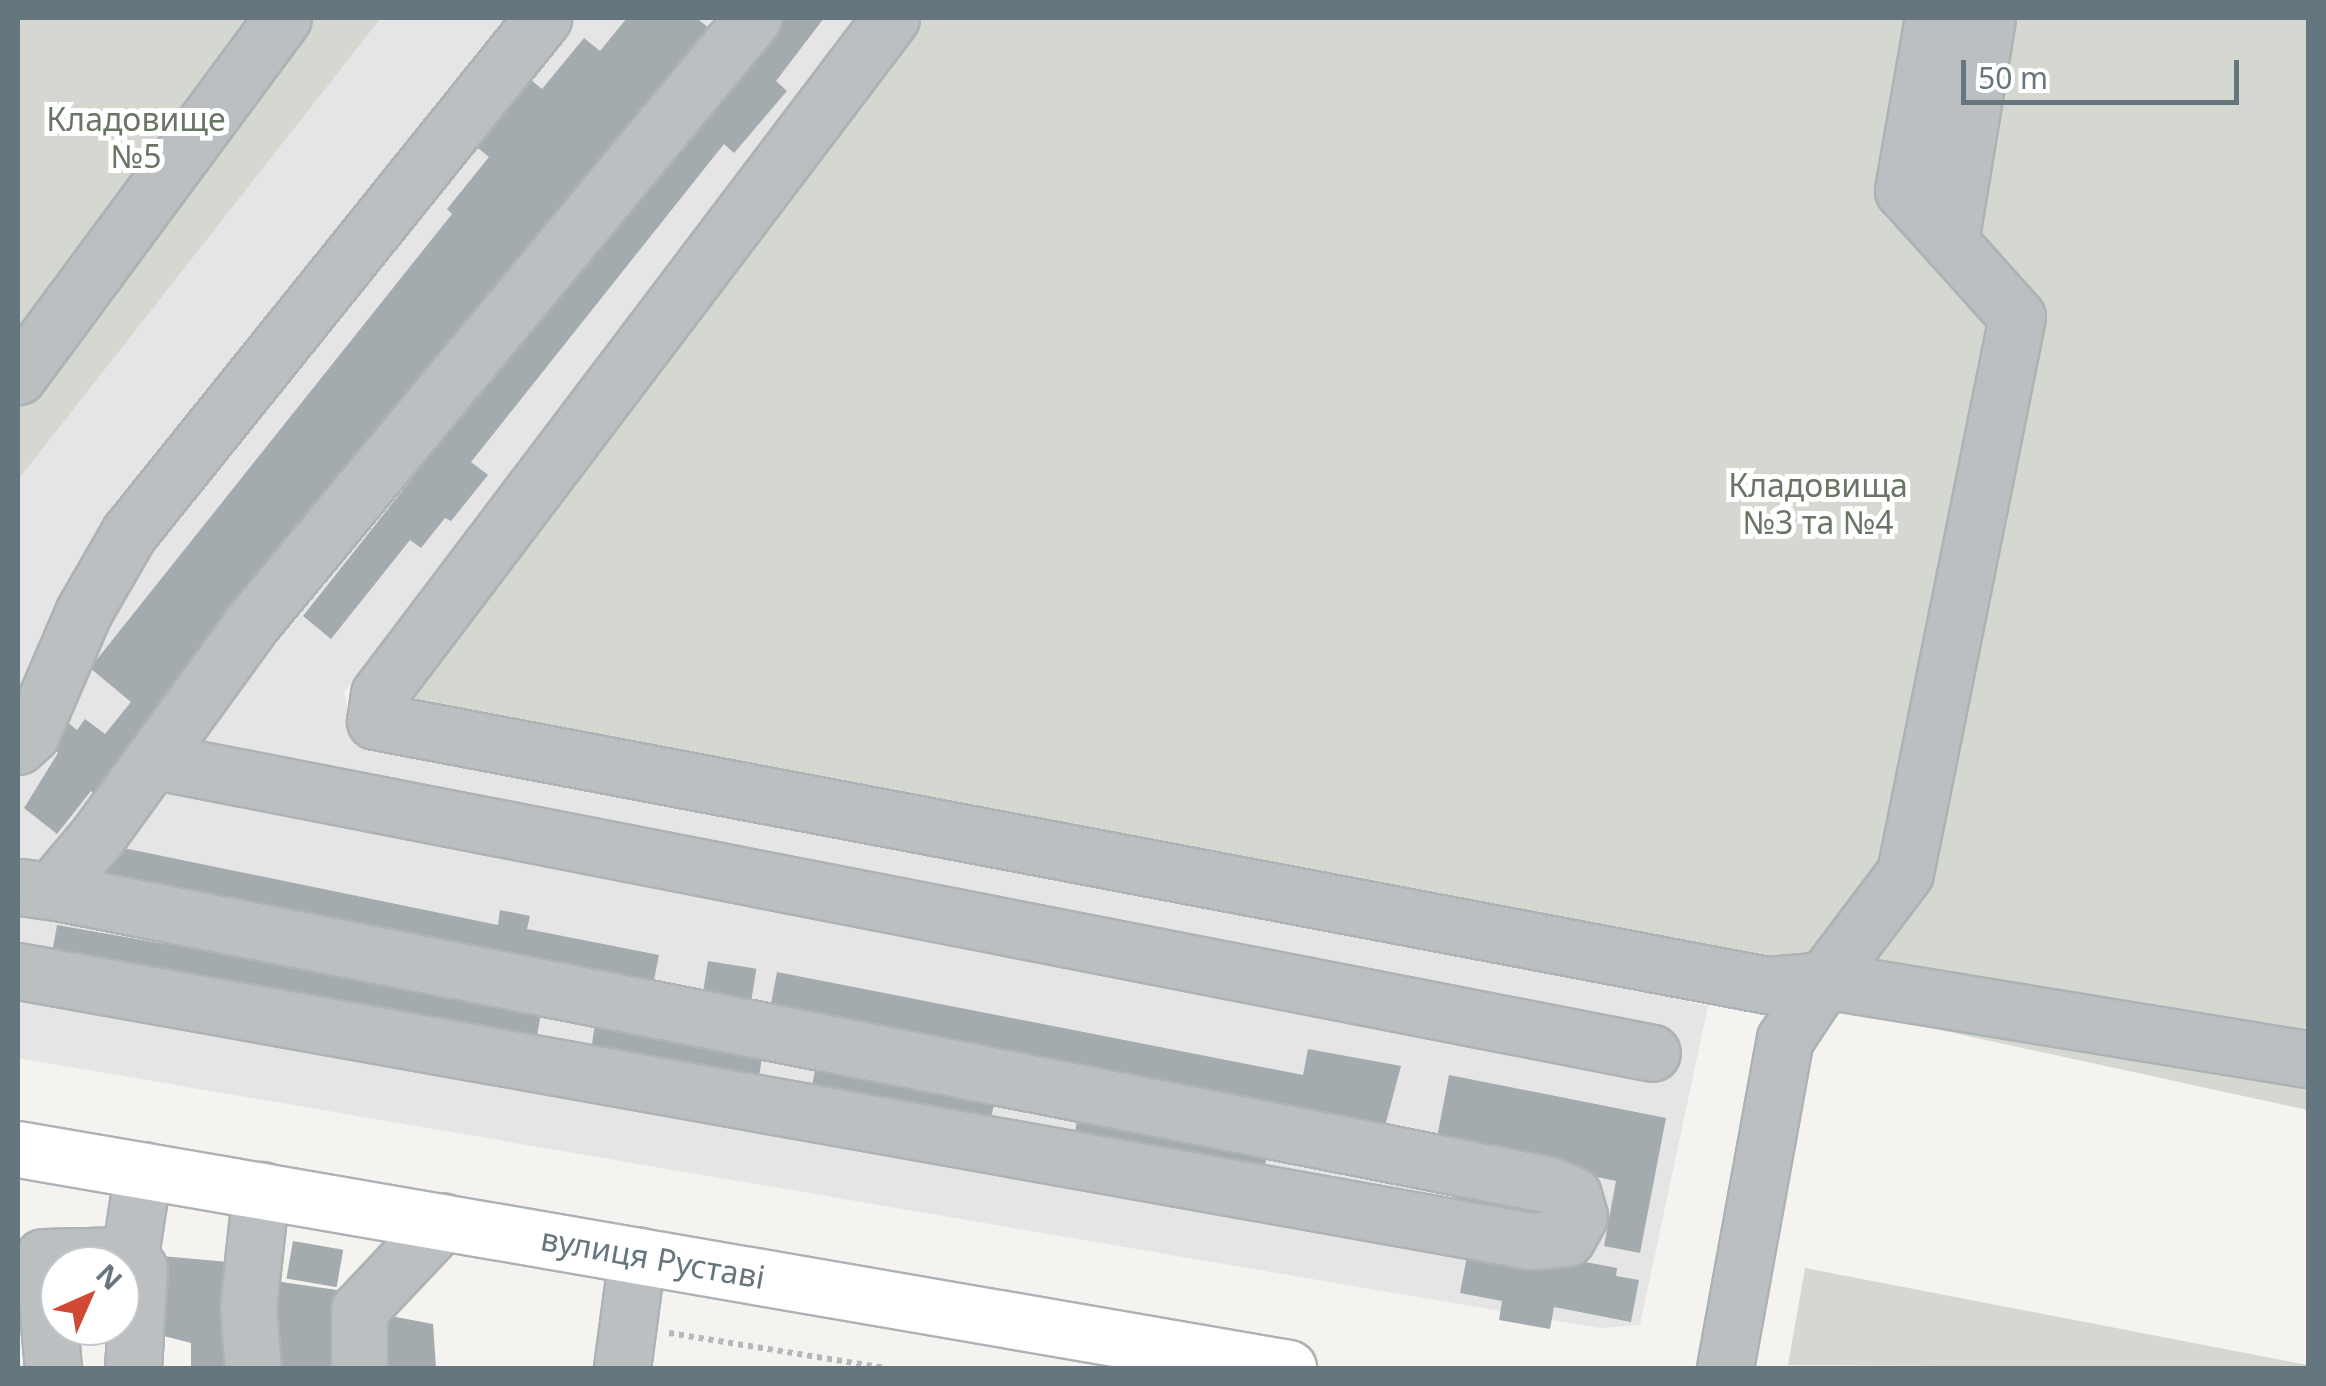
<!DOCTYPE html>
<meta charset="utf-8">
<style>
body{margin:0}
#map{position:relative;width:2326px;height:1386px;overflow:hidden;background:#f4f3f0;font-family:"Noto Sans",sans-serif}
div>[style]{position:absolute}
[style*='--x']{left:calc(var(--x)*1px);top:calc(var(--y)*1px);width:calc(var(--w)*1px);rotate:calc(var(--a)*1deg)}
.built>*{inset:0;background:#e4e5e4}
.green>*{inset:0;background:#d4d8d0}
.building>*{inset:0;background:#a3abaf;transform-origin:0 0}
.path>*{height:6px;margin-top:-3px;transform-origin:0;background:repeating-linear-gradient(90deg,#b5b8ba 0 5px,transparent 0 10px)}
.roads{filter:drop-shadow(2px 0 #adb2b4) drop-shadow(-2px 0 #adb2b4) drop-shadow(0 2px #adb2b4) drop-shadow(0 -2px #adb2b4)}
.minor>*{height:55px;margin:-27.5px;padding:0 27.5px;transform-origin:27.5px;border-radius:27.5px;background:#bbbfc2}
.major>*{height:55px;margin:-27.5px;padding:0 27.5px;transform-origin:27.5px;border-radius:27.5px;background:#fff}
span{translate:-50% -50%;white-space:nowrap;text-align:center;line-height:1.15;-webkit-text-stroke:10px #fff;paint-order:stroke}
.park-label{font-size:32px;color:#697664}
.street-label{font-size:32px;color:#66767e}
.frame{position:absolute;inset:0;border:20px solid #66767e;pointer-events:none}
.north{position:absolute;left:40px;top:1246px;width:100px;height:100px;box-sizing:border-box;background:#fff;border:2px solid #c2c8cb;border-radius:50%;rotate:45deg;font-size:28px;font-weight:700;line-height:40px;text-align:center;color:#66767e}
.north::after{content:'';display:block;margin:auto;width:35px;height:45px;background:#cf4935;clip-path:polygon(50% 0,100% 100%,50% 72%,0 100%)}
.scale{position:absolute;left:1961px;top:60px;width:278px;height:45px;box-sizing:border-box;border:5px solid #66767e;border-top:0;padding-left:12px;font-size:30px;line-height:35px;white-space:nowrap;color:#66767e;-webkit-text-stroke:8px #fff;paint-order:stroke}
</style>
<div id="map">
<div class="built">
<i style="clip-path:polygon(381px 18px,865px 18px,344px 692px,348px 710px,1708px 1006px,1640px 1325px,1599px 1328px,18px 1058px,18px 480px)"></i>
</div>
<div class="green">
<i style="clip-path:polygon(18px 18px,381px 18px,18px 480px)"></i>
<i style="clip-path:polygon(897px 18px,2308px 18px,2308px 1110px,389px 693px)"></i>
<i style="clip-path:polygon(1805px 1268px,2308px 1365px,2308px 1368px,1788px 1365px)"></i>
</div>
<div class="building">
<i style="clip-path:polygon(627px 18px,696px 18px,708px 27px,99px 797px,91px 791px,57px 834px,24px 808px,58px 753px,44px 742px,62px 718px,77px 730px,85px 719px,105px 734px,131px 702px,90px 668px,452px 214px,447px 209px,489px 157px,468px 140px,521px 72px,542px 89px,584px 38px,600px 51px)"></i>
<i style="clip-path:polygon(777px 18px,824px 18px,776px 81px,787px 91px,734px 153px,724px 144px,471px 462px,488px 475px,451px 521px,445px 518px,421px 548px,410px 540px,331px 639px,303px 616px)"></i>
<i style="clip-path:polygon(99px 843px,498px 925px,500px 910px,530px 916px,527px 929px,659px 955px,652px 990px,92px 880px)"></i>
<i style="left:57px;top:925px;width:492px;height:36px;rotate:10deg"></i>
<i style="left:708px;top:961px;width:49px;height:36px;rotate:9deg"></i>
<i style="clip-path:polygon(777px 972px,1303px 1075px,1308px 1049px,1401px 1066px,1384px 1130px,770px 1009px)"></i>
<i style="left:595px;top:1023px;width:170px;height:36px;rotate:8deg"></i>
<i style="left:817px;top:1060px;width:182px;height:38px;rotate:11deg"></i>
<i style="clip-path:polygon(1449px 1075px,1666px 1118px,1640px 1253px,1604px 1246px,1616px 1181px,1436px 1143px)"></i>
<i style="left:1079px;top:1111px;width:193px;height:37px;rotate:11deg"></i>
<i style="left:1457px;top:1187px;width:49px;height:30px;rotate:12deg"></i>
<i style="clip-path:polygon(1470px 1240px,1617px 1268px,1616px 1276px,1639px 1280px,1631px 1322px,1554px 1307px,1550px 1329px,1499px 1320px,1502px 1301px,1460px 1293px)"></i>
<i style="left:293px;top:1241px;width:51px;height:38px;rotate:10deg"></i>
<i style="clip-path:polygon(161px 1256px,229px 1262px,235px 1368px,191px 1368px,191px 1343px,156px 1334px)"></i>
<i style="clip-path:polygon(261px 1279px,344px 1291px,348px 1368px,266px 1368px)"></i>
<i style="clip-path:polygon(380px 1314px,433px 1324px,436px 1368px,378px 1368px)"></i>
</div>
<div class="path">
<i style="--x:669;--y:1333;--w:219;--a:9.2"></i>
</div>
<div class="roads">
<div class="minor">
<i style="--x:891;--y:18;--w:848;--a:127.14"></i>
<i style="--x:379;--y:694;--w:27;--a:98"></i>
<i style="--x:375;--y:721;--w:1417;--a:10.74"></i>
<i style="--x:1767;--y:985;--w:57;--a:-5"></i>
<i style="--x:1824;--y:980;--w:134;--a:-52.9"></i>
<i style="--x:1905;--y:873;--w:567;--a:-78.61"></i>
<i style="--x:2017;--y:317;--w:101;--a:-131.8"></i>
<i style="--x:1950;--y:242;--w:227;--a:-80.6"></i>
<i style="--x:1933;--y:18;--w:175;--a:99.9"></i>
<i style="--x:1903;--y:190;--w:70;--a:47.9"></i>
<i style="--x:18;--y:376;--w:445;--a:-53.5"></i>
<i style="--x:18;--y:746;--w:18;--a:-43"></i>
<i style="--x:31;--y:734;--w:134;--a:-66.7"></i>
<i style="--x:84;--y:611;--w:90;--a:-60"></i>
<i style="--x:129;--y:533;--w:661;--a:-51.2"></i>
<i style="--x:156;--y:761;--w:1524;--a:11.04"></i>
<i style="--x:21;--y:887;--w:30;--a:8"></i>
<i style="--x:51;--y:891;--w:70;--a:-49.7"></i>
<i style="--x:96;--y:838;--w:267;--a:-54"></i>
<i style="--x:253;--y:622;--w:784;--a:-50.38"></i>
<i style="--x:18;--y:971;--w:1537;--a:10.12"></i>
<i style="--x:1531;--y:1241;--w:36;--a:-5"></i>
<i style="--x:1567;--y:1238;--w:25;--a:-61"></i>
<i style="--x:1579;--y:1216;--w:22;--a:-106"></i>
<i style="--x:1573;--y:1195;--w:25;--a:-157"></i>
<i style="--x:1550;--y:1185;--w:1528;--a:-168.9"></i>
<i style="--x:53;--y:1368;--w:111;--a:-95.1"></i>
<i style="--x:43;--y:1257;--w:87;--a:-1.3"></i>
<i style="--x:133;--y:1368;--w:99;--a:-86.5"></i>
<i style="--x:139;--y:1269;--w:17;--a:-123"></i>
<i style="--x:130;--y:1255;--w:86;--a:-81.3"></i>
<i style="--x:253;--y:1368;--w:61;--a:-94.7"></i>
<i style="--x:248;--y:1307;--w:118;--a:-83.7"></i>
<i style="--x:359;--y:1368;--w:58;--a:-90"></i>
<i style="--x:359;--y:1310;--w:122;--a:-46.7"></i>
<i style="--x:622;--y:1368;--w:114;--a:-82.4"></i>
<i style="--x:1725;--y:1368;--w:334;--a:-79.7"></i>
<i style="--x:1785;--y:1039;--w:71;--a:-56.5"></i>
<i style="--x:1824;--y:980;--w:490;--a:9.3"></i>
</div>
<div class="major">
<i style="--x:18;--y:1149;--w:1289;--a:9.78"></i>
</div>
</div>
<div class="park-label">
<span style="left:136px;top:138px">Кладовище<br>№5</span>
<span style="left:1818px;top:504px">Кладовища<br>№3 та №4</span>
</div>
<div class="street-label">
<span style="left:653px;top:1258px;rotate:10deg">вулиця Руставі</span>
</div>
<div class="frame"></div>
<div class="north">N</div>
<div class="scale">50 m</div>
</div>
